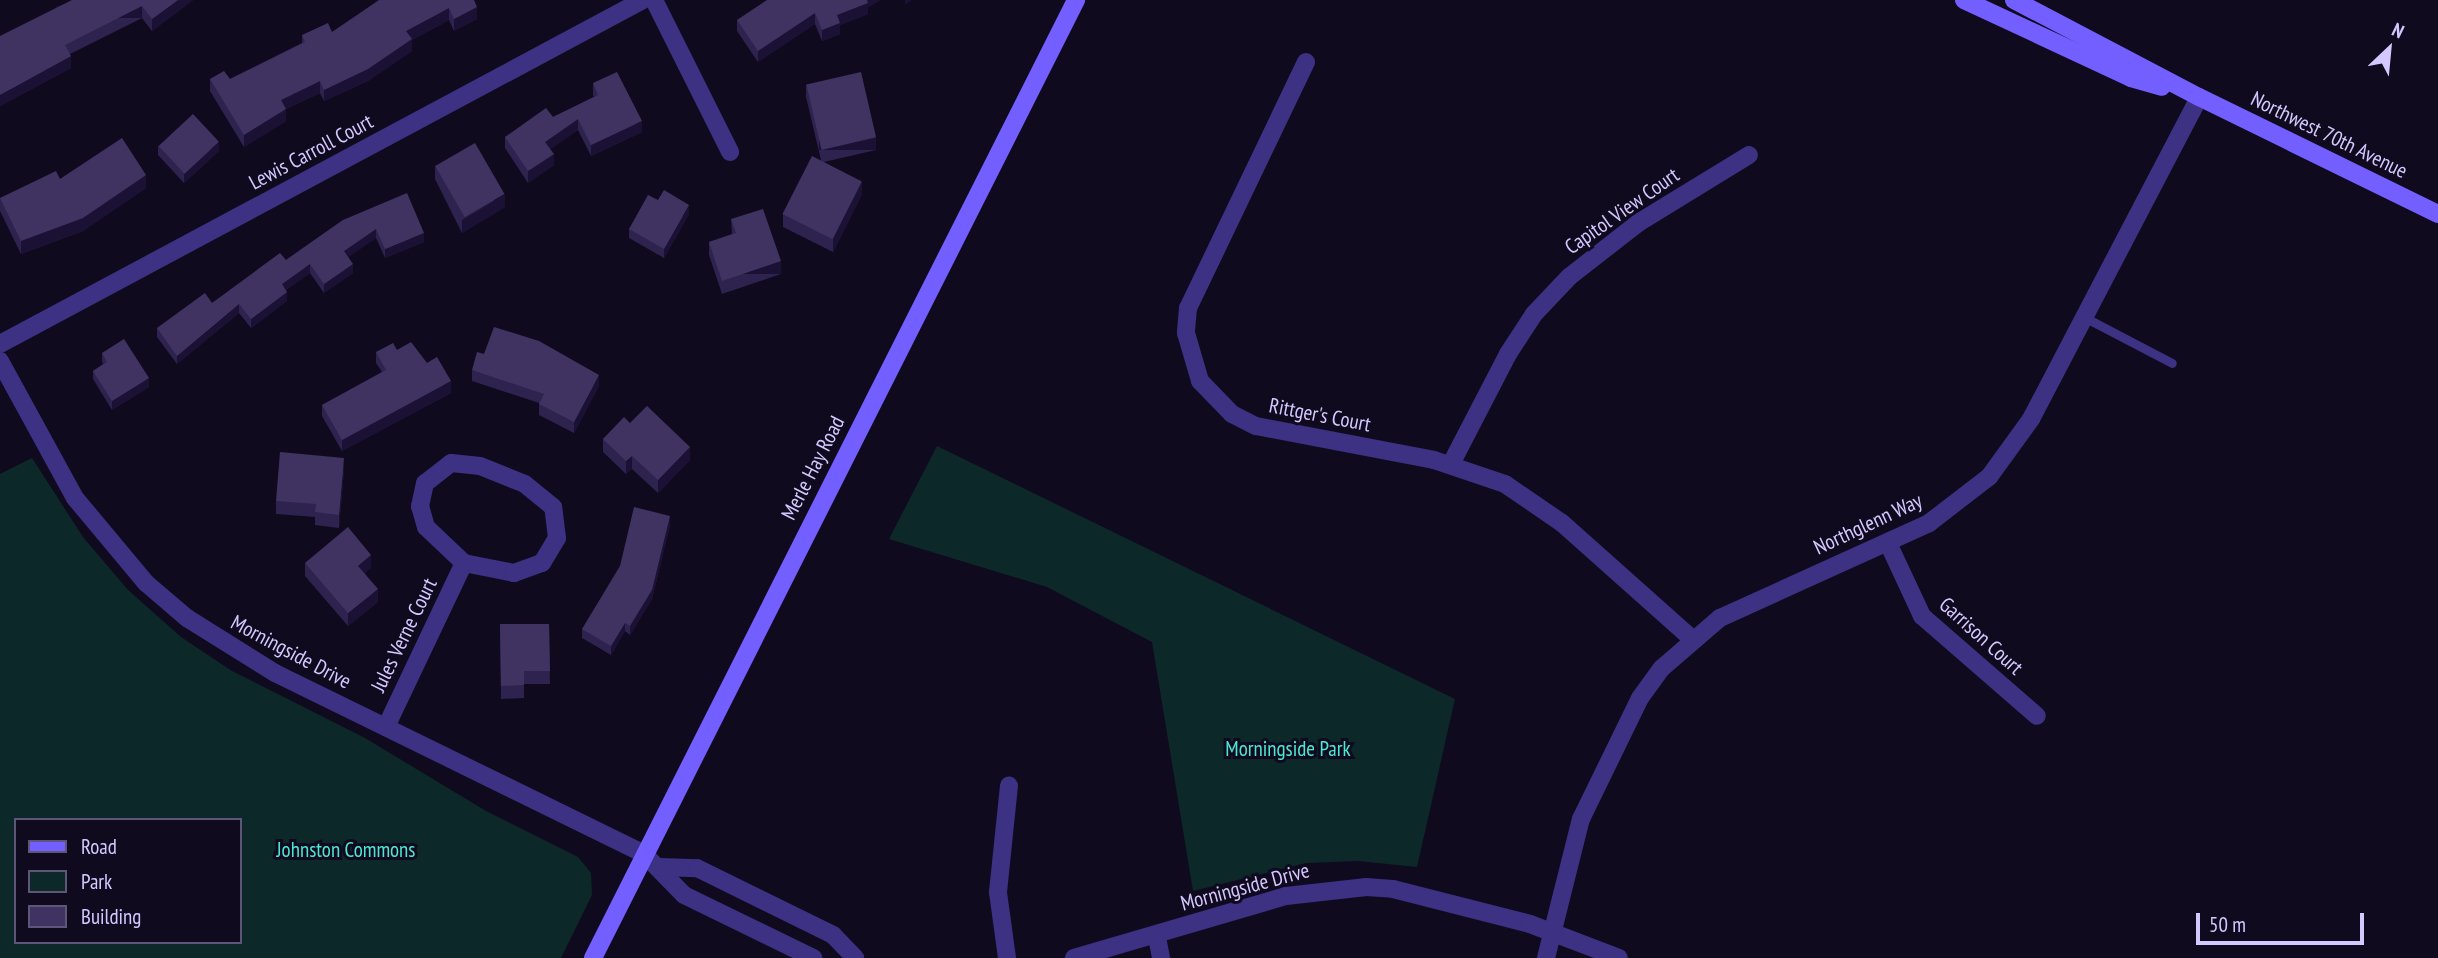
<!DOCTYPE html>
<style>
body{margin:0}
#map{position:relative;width:2438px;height:958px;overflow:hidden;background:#100a1f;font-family:"PT Sans Narrow",sans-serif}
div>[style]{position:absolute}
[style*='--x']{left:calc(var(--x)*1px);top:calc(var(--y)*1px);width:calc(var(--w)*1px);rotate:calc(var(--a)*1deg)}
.green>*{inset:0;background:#0d2829}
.lane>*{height:9px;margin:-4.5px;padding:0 4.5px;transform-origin:4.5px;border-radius:4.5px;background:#3c3182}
.street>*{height:18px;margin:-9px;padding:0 9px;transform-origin:9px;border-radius:9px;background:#3c3182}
.secondary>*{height:18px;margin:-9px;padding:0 9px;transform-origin:9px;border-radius:9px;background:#735fff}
.wall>*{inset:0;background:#2e224f}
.shaded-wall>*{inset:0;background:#1b1134;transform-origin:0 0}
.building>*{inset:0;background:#403362;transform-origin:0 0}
span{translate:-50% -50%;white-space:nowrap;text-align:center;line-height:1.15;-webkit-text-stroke:6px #100a1f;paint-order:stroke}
.street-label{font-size:21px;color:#d4c8ff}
.park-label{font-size:21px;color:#4be9d1}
.legend{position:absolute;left:14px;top:818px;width:228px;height:126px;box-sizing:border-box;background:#100a1f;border:2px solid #5e5679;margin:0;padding:9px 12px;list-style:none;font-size:21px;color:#d4c8ff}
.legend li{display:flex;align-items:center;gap:14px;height:35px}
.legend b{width:35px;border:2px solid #5e5679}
.north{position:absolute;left:2354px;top:14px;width:70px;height:70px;-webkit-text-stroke:5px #100a1f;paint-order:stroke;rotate:26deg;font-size:19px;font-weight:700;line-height:28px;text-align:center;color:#d4c8ff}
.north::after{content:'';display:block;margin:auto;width:24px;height:32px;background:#d4c8ff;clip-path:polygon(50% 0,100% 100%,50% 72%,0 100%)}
.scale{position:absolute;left:2196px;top:913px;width:168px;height:32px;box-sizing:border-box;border:4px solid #d4c8ff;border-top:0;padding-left:9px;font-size:21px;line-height:24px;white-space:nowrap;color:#d4c8ff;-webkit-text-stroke:5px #100a1f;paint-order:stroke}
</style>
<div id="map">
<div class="green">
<i style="clip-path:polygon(937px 446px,1455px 699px,1417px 867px,1358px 861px,1306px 863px,1193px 891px,1152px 642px,1047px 587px,889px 539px)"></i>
<i style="clip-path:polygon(evenodd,32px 458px,83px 537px,128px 590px,181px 637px,232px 671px,365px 738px,486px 811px,578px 857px,591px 873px,592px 895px,561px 958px,0 958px,0 474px,32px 458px,16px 820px,240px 820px,240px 942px,16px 942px,16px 820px)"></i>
</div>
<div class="lane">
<i style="--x:2084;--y:317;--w:99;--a:27.6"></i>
</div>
<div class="street">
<i style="--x:654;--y:0;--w:170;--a:63.4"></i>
<i style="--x:1306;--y:62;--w:273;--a:115.6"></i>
<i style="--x:1188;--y:308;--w:25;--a:95"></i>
<i style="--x:1186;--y:333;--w:50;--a:73.7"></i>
<i style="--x:1200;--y:381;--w:46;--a:45.9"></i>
<i style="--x:1232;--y:414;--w:27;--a:27"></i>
<i style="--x:1256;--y:426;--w:181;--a:10.8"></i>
<i style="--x:1434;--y:460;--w:75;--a:18.7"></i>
<i style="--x:1505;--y:484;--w:69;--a:34.4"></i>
<i style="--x:1562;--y:523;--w:174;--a:41.7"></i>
<i style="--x:0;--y:344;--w:729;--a:-28.15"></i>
<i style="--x:0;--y:361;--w:156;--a:61.3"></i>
<i style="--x:75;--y:498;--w:111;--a:50.1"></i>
<i style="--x:146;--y:583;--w:54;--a:40.5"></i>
<i style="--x:187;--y:618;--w:104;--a:32"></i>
<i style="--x:275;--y:673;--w:411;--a:26.1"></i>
<i style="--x:644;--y:854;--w:57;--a:45.7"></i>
<i style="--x:684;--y:895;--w:144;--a:26"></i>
<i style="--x:1451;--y:464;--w:124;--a:-62.6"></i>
<i style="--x:1508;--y:354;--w:48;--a:-57"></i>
<i style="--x:1534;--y:314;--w:51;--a:-46.6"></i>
<i style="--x:1569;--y:277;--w:88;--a:-38"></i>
<i style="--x:1638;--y:223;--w:130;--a:-31.5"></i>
<i style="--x:1888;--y:543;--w:81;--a:65"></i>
<i style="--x:1922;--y:616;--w:152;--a:41"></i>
<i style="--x:386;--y:727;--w:182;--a:-64.6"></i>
<i style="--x:464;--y:563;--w:51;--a:11.3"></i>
<i style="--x:514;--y:573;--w:30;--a:-20"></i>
<i style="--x:542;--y:563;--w:29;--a:-59"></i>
<i style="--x:557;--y:538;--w:31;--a:-97"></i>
<i style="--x:553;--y:507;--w:36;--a:-141"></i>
<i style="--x:525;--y:484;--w:48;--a:-158.2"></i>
<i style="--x:480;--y:466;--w:29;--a:-174"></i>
<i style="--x:451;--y:463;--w:33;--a:142"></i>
<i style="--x:425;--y:483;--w:24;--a:102"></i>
<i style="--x:420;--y:506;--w:22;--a:74"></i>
<i style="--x:426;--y:527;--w:52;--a:43.5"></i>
<i style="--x:660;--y:867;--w:37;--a:2"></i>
<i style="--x:697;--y:868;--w:152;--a:26.2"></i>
<i style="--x:833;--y:935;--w:32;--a:46"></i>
<i style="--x:1157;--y:937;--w:21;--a:79"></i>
<i style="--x:1007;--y:958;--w:67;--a:-97.8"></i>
<i style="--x:998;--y:892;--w:107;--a:-84.1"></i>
<i style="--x:1074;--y:958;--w:221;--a:-16.3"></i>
<i style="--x:1286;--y:896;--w:81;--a:-6.4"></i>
<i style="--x:1366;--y:887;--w:27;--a:4"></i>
<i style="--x:1393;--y:889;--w:141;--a:14.3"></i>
<i style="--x:1530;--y:924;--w:95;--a:20.9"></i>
<i style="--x:1546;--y:958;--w:143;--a:-75.9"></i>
<i style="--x:1581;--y:819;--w:135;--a:-64"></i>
<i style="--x:1640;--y:698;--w:37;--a:-54"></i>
<i style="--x:1662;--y:668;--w:77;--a:-40.8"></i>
<i style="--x:1720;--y:618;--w:230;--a:-24.4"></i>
<i style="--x:1929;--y:523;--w:76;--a:-37.5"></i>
<i style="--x:1989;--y:477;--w:72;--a:-54.1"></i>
<i style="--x:2031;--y:419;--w:363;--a:-62.4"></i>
</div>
<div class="secondary">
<i style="--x:1964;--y:0;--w:184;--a:25"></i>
<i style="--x:2131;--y:78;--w:32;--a:16"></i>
<i style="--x:2014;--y:0;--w:209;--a:27.7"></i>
<i style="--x:2199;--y:97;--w:266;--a:26.1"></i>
<i style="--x:593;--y:958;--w:1073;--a:-63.24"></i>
</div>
<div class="wall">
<i style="clip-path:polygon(72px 0,193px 0,152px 31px,142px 18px,70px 54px,71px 68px,0 106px)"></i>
<i style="clip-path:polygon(475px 2px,477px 19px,454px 31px,449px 20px,412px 40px,412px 51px,368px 81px,324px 101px,320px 93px,286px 109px,286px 121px,244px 147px,210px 91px,210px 79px,230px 79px,302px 43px,302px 35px,332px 32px)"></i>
<i style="clip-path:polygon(868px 8px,868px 14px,840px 25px,840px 34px,822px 41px,815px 24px,758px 62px,737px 31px,737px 20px)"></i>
<i style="clip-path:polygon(593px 83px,642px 132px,591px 156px,578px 130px,550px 149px,554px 165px,528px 183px,505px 148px,505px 137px,553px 117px,594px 97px,593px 95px)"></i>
<i style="clip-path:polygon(806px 84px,876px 150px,824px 162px,862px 194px,833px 252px,783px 227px,783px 214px,821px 160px,806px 97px)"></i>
<i style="clip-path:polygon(158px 146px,219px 151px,184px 183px,158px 155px)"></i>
<i style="clip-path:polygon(435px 166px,505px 207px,462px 233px,435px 179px)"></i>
<i style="clip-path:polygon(146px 188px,83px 231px,21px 254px,0 211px,0 198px)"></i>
<i style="clip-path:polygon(689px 214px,664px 258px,629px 238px,629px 229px)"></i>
<i style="clip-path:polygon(731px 219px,781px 274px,722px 294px,709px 255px,709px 242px,732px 234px)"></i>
<i style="clip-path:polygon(343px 220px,424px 242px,385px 258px,376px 238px,348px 257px,353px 273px,324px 293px,310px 273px,286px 290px,287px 301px,251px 328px,239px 313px,177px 364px,157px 337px,157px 328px,212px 303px,286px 260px)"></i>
<i style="clip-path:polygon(397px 350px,427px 363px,451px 393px,342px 451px,322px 416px,322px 405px,382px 372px,376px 363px,376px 352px)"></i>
<i style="clip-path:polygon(102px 353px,149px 387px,112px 410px,93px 379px,93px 371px,103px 364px,102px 362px)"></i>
<i style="clip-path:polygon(472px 370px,599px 386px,574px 433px,539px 415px,539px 403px,472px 381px)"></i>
<i style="clip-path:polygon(630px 423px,690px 460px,658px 493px,632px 469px,626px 474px,603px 452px,603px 439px)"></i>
<i style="clip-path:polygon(344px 470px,339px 528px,315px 525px,315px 517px,276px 514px,276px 501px)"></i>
<i style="clip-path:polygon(670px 525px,652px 599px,630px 635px,625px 631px,611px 655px,582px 638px,582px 629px)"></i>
<i style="clip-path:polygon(305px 563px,371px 568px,365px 573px,378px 602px,348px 626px,305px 576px)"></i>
<i style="clip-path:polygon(500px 624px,549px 624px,550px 684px,524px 684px,524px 698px,501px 699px)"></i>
</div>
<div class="shaded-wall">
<i style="clip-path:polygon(178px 0,193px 0,152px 31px,152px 19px)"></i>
<i style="clip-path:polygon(866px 0,881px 0,868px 8px,868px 14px,840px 25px,840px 34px,822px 41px,822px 30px,837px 15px)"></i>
<i style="clip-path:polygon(905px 0,912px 0,905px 5px)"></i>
<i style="left:142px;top:6px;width:12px;height:86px;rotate:90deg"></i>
<i style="clip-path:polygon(477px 7px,477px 19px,454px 31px,454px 19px)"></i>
<i style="clip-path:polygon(449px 8px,449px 20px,412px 40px,412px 51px,368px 81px,324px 101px,324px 90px,406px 31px)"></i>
<i style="clip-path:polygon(815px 13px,815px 24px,758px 62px,758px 51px)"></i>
<i style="clip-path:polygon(71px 56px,71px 68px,0 106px,0 95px)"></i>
<i style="clip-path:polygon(320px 81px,320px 93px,286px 109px,286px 121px,244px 147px,244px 135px,281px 100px)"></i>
<i style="clip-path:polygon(578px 119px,578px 130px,545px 153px,545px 142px)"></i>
<i style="clip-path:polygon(642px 121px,642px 132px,591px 156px,591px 145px)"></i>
<i style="left:876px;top:137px;width:13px;height:57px;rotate:90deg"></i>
<i style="clip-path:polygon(219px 142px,219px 151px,184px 183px,184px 174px)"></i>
<i style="clip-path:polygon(554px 154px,554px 165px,528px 183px,528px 171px)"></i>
<i style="clip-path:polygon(146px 175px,146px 188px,83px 231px,21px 254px,21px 241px)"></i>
<i style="clip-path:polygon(862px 181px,862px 194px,833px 252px,833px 239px)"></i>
<i style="clip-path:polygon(505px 194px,505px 207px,462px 233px,462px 220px)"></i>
<i style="clip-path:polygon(689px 205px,689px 214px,664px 258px,664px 249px)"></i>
<i style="clip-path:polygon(376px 229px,376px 238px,344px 260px,344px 251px)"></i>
<i style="clip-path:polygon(424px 233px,424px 242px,385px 258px,385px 249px)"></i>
<i style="left:781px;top:261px;width:13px;height:62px;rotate:90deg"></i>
<i style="clip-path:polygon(310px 264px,310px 273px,282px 293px,282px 284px)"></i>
<i style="clip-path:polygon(353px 264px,353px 273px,324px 293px,324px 284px)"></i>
<i style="clip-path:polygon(287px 292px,287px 301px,251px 328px,251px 319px)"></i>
<i style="clip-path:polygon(239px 304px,239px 313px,177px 364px,177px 356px)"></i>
<i style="clip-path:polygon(599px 375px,599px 386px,574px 433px,574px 422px)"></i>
<i style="clip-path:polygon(149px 378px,149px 387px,112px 410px,112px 401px)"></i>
<i style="clip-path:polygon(451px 381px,451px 393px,342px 451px,342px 440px)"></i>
<i style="clip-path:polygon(690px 447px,690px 460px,658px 493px,658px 480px)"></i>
<i style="clip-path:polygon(632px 456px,632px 469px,626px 474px,626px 461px)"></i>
<i style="clip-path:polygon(344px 458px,344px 470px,339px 528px,339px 515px)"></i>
<i style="clip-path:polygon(670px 516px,670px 525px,652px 599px,630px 635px,630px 626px)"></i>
<i style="clip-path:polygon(371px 555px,371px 568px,358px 579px,358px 566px)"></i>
<i style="clip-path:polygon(378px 589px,378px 602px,348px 626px,348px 613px)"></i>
<i style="clip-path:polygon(625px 623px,625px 631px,611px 655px,611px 646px)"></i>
</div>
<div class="building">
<i style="clip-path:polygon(72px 0,178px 0,152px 19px,142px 6px,65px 45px,71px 56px,0 95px,0 36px)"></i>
<i style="clip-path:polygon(379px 0,474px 0,477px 7px,454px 19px,449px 8px,406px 31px,412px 39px,368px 69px,324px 90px,320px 81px,281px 100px,286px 109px,244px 135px,210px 79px,224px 71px,230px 79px,305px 42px,302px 35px,328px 23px,332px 32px)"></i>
<i style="clip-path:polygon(767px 0,867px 0,868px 3px,837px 15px,840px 23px,822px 30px,815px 13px,758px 51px,737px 20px)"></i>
<i style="clip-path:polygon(617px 72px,642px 121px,591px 145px,578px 119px,545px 142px,554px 154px,528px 171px,505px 137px,546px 108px,553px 117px,598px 95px,593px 83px)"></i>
<i style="left:861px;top:72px;width:67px;height:56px;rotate:77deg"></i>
<i style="left:193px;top:114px;width:38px;height:47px;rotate:47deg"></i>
<i style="clip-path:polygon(122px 138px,146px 175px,83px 218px,21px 241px,0 198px,56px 171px,60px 179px)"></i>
<i style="left:475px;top:143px;width:59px;height:46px;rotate:60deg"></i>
<i style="left:812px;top:156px;width:56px;height:65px;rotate:27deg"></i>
<i style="clip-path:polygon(664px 190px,689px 205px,664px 249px,629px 229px,648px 195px,658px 200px)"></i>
<i style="clip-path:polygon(407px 193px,424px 233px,385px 249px,376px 229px,344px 251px,353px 264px,324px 284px,310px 264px,282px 284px,287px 292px,251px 319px,239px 304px,177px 356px,157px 328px,205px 293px,212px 303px,280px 253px,286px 260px,343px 220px)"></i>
<i style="clip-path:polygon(763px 209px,781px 261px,722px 281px,709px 242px,736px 233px,731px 219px)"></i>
<i style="clip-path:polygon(494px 327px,539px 341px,599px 375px,574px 422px,539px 404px,544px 394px,472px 370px,477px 352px,484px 354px)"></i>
<i style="clip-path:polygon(124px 339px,149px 378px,112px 401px,93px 371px,107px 362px,102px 353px)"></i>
<i style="clip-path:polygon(411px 342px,427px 363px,437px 357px,451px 381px,342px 440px,322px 405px,386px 370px,376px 352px,393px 343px,397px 350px)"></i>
<i style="clip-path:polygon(647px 406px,690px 447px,658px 480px,632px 456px,626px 461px,603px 439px,624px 417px,630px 423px)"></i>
<i style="clip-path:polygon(280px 452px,344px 458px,339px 515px,315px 512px,316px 504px,276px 501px)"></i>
<i style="clip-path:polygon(634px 507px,670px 516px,652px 590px,630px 626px,625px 623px,611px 646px,582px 629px,620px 566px)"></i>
<i style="clip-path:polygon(348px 527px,371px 555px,358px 566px,378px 589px,348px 613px,305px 563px)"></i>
<i style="clip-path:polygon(500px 624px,549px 624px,550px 671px,524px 671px,524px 685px,501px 686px)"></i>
</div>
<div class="street-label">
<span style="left:2329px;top:135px;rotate:26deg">Northwest 70th Avenue</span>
<span style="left:311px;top:152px;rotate:-28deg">Lewis Carroll Court</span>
<span style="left:1622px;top:211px;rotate:-35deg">Capitol View Court</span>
<span style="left:1320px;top:415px;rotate:11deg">Rittger's Court</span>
<span style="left:813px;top:468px;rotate:-63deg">Merle Hay Road</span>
<span style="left:1868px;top:524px;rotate:-25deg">Northglenn Way</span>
<span style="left:404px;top:635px;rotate:-64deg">Jules Verne Court</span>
<span style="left:1981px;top:636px;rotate:42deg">Garrison Court</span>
<span style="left:291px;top:652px;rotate:28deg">Morningside Drive</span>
<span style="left:1245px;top:887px;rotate:-15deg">Morningside Drive</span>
</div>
<div class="park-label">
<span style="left:1288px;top:749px">Morningside Park</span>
<span style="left:346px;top:850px">Johnston Commons</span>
</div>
<ul class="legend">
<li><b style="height:9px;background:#735fff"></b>Road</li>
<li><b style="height:19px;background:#0d2829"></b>Park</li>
<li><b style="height:19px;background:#403362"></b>Building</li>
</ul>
<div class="north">N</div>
<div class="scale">50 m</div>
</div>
